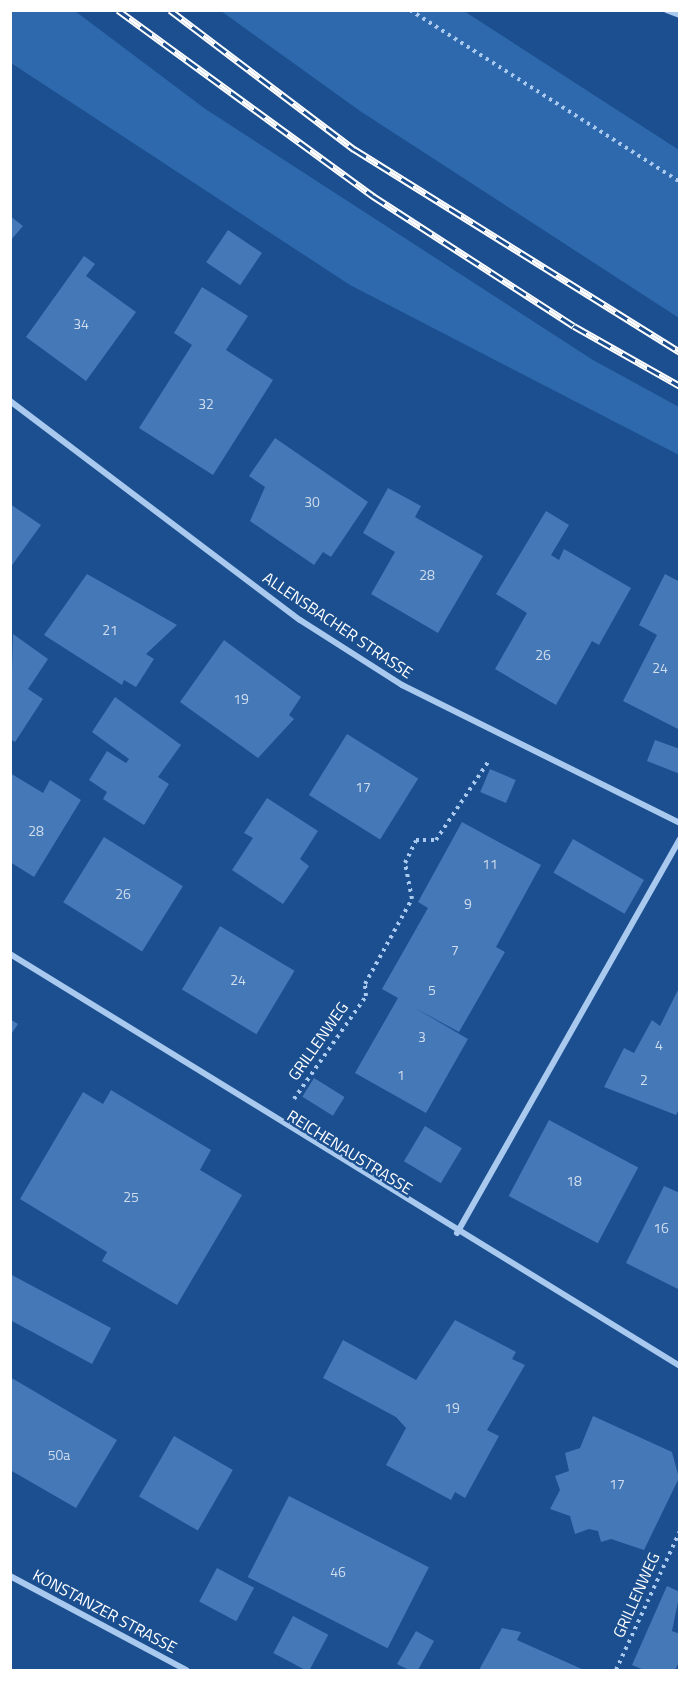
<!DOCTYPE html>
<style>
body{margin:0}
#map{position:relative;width:690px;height:1681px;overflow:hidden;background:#1b4f8f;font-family:"Titillium Web",sans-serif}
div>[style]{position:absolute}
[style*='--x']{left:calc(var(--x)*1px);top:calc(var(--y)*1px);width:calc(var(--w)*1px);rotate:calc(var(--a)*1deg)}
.green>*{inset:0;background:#2e69ad}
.building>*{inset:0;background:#4478b7;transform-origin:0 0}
.path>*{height:4px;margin-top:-2px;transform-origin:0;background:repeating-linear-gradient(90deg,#a9c9ee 0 3px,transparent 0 7.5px)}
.lane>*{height:4.5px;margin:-2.25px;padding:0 2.25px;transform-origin:2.25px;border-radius:2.25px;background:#a9c9ee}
.street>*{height:6px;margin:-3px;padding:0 3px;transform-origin:3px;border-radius:3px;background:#a9c9ee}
.rail>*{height:7px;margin-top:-3.5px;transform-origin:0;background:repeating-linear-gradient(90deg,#1b4f8f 0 14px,#fff 0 28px);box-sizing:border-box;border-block:2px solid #fff}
span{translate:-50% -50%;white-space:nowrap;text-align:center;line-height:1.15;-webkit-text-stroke:5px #1b4f8f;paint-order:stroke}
.number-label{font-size:14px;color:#d0dded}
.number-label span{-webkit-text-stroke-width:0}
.street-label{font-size:16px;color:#fff}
.frame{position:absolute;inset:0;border:12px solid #fff;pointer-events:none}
</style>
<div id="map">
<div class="green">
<i style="clip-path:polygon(10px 11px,75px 11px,204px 108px,593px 360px,679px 407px,679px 455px,350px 285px,11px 63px)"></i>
<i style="clip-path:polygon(221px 11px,464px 11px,679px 150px,679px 318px,360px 111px)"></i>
</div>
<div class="building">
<i style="clip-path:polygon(10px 216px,23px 226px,10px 241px)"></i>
<i style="left:228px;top:230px;width:41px;height:39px;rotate:34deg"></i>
<i style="clip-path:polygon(84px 256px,95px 264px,86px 276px,136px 312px,86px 381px,26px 337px)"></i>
<i style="clip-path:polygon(202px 287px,248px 316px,226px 350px,273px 380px,213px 475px,139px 428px,192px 345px,174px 333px)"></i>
<i style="clip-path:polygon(275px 438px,368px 502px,331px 557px,323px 552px,314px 565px,250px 521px,265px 487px,249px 476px)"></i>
<i style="clip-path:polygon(388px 488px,421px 506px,415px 517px,483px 556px,438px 633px,371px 594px,395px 552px,363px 533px)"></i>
<i style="clip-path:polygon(10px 504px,41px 525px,10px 568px)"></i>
<i style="clip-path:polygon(546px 511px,569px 525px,551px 555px,559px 560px,564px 549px,631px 588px,599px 645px,592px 641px,556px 705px,495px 669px,527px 613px,496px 594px)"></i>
<i style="clip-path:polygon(87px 574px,177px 625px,146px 654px,154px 659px,136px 687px,124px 680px,122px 685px,44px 635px)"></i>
<i style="clip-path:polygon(665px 574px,680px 582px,680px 730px,623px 701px,657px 635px,639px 625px)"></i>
<i style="clip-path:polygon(13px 634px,48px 659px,28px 689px,43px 699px,15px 742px,10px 739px)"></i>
<i style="clip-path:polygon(224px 640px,301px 697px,289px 715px,294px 719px,258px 758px,180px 702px)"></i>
<i style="clip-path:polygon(115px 697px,181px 745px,158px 777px,169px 784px,144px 825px,103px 799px,107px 792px,89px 780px,107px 751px,126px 763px,129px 759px,92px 732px)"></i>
<i style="left:347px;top:734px;width:84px;height:72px;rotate:32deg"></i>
<i style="clip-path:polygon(655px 740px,680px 749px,680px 774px,647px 761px)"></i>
<i style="left:490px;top:769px;width:28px;height:25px;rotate:23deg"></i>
<i style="clip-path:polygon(10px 773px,43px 793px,50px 780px,81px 800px,34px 877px,10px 862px)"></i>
<i style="clip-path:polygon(267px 798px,318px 831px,300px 859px,309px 866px,283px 904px,232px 870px,253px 838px,244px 833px)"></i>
<i style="clip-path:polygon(462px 822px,541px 865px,496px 947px,505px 952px,459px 1032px,415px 1008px,468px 1039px,426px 1113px,355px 1073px,398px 998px,382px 989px,428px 908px,418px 902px)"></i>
<i style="left:104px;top:837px;width:93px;height:77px;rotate:32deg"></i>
<i style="left:573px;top:839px;width:82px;height:39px;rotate:30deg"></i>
<i style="left:220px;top:926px;width:87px;height:74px;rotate:31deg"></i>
<i style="clip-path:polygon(680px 986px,680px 1107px,676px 1115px,604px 1087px,624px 1048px,634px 1053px,652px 1020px,660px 1026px)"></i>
<i style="clip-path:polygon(10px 1019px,18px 1024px,10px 1036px)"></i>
<i style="left:314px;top:1078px;width:36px;height:22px;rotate:32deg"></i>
<i style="clip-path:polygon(111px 1090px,211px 1150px,200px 1170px,242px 1195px,177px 1305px,102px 1261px,107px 1252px,20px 1199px,83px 1092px,103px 1104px)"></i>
<i style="left:549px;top:1120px;width:101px;height:86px;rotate:28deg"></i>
<i style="left:425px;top:1126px;width:43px;height:41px;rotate:31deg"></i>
<i style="clip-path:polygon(664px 1186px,680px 1193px,680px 1290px,626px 1263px)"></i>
<i style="clip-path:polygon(10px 1274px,111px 1328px,92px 1364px,10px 1320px)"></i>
<i style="clip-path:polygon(455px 1320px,516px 1352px,512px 1359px,525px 1365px,487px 1430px,499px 1436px,465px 1498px,455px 1492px,451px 1500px,386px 1465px,406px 1428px,396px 1417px,323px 1378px,343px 1340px,416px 1380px)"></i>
<i style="clip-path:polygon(10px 1377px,117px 1440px,76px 1508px,10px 1470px)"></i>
<i style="clip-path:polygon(593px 1416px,672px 1452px,679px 1478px,644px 1550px,611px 1539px,601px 1542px,598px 1531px,589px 1529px,575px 1534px,570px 1516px,550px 1509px,560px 1490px,555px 1476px,569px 1471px,565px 1453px,580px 1448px)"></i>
<i style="left:174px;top:1436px;width:68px;height:70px;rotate:30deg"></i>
<i style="left:289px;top:1496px;width:157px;height:91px;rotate:27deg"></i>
<i style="left:217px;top:1568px;width:42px;height:38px;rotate:28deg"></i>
<i style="clip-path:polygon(667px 1586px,680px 1592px,672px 1631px,680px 1634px,680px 1660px,675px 1670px,644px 1670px,632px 1665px)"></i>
<i style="left:293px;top:1616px;width:40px;height:42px;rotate:28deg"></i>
<i style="clip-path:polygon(502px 1628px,521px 1632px,517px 1640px,584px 1670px,479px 1670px)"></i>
<i style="clip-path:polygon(416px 1631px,434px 1641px,418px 1670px,409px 1670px,397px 1664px)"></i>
</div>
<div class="path">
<i style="--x:410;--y:10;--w:320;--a:32.5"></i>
<i style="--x:294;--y:1099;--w:126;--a:-55"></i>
<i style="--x:366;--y:996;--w:12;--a:-95"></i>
<i style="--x:365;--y:984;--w:97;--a:-61.1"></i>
<i style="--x:412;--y:899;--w:37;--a:-101"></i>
<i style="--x:405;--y:863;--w:25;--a:-64"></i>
<i style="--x:416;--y:840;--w:20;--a:0"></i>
<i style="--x:436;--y:840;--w:97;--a:-56.3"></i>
<i style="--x:616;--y:1670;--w:153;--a:-65.3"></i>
</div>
<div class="lane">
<i style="--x:666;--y:10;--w:15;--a:20"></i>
</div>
<div class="street">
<i style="--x:10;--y:401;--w:363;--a:37.1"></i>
<i style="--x:300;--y:620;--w:121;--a:32.5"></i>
<i style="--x:402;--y:685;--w:310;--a:26.4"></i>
<i style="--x:10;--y:954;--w:787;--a:31.59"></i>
<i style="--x:457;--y:1233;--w:453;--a:-60.5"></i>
<i style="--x:10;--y:1576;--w:200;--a:28.1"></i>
</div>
<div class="rail">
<i style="--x:118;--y:10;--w:316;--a:36.1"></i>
<i style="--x:373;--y:196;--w:239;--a:32.9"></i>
<i style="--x:574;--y:326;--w:122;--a:29.5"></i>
<i style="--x:170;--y:10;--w:231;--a:37.1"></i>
<i style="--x:354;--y:149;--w:384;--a:31.9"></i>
</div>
<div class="number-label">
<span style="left:81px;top:324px">34</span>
<span style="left:206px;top:404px">32</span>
<span style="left:312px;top:502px">30</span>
<span style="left:427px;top:575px">28</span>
<span style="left:110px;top:630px">21</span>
<span style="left:543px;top:655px">26</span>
<span style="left:660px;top:668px">24</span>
<span style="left:241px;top:699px">19</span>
<span style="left:363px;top:787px">17</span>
<span style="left:36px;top:831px">28</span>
<span style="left:490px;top:864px">11</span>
<span style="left:123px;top:894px">26</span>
<span style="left:468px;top:904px">9</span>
<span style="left:455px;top:950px">7</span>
<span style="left:238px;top:980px">24</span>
<span style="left:432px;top:990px">5</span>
<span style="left:422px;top:1037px">3</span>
<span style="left:659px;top:1045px">4</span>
<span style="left:401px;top:1075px">1</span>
<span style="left:644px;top:1080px">2</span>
<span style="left:574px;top:1181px">18</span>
<span style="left:131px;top:1197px">25</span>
<span style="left:661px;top:1228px">16</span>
<span style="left:452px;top:1408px">19</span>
<span style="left:59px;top:1455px">50a</span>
<span style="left:617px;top:1484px">17</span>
<span style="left:338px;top:1572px">46</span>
</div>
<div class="street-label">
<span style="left:338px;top:625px;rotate:34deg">ALLENSBACHER STRASSE</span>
<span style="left:318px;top:1041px;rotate:-55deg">GRILLENWEG</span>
<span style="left:350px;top:1152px;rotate:32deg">REICHENAUSTRASSE</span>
<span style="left:636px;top:1595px;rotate:-66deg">GRILLENWEG</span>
<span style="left:105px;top:1611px;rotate:28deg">KONSTANZER STRASSE</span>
</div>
<div class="frame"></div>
</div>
